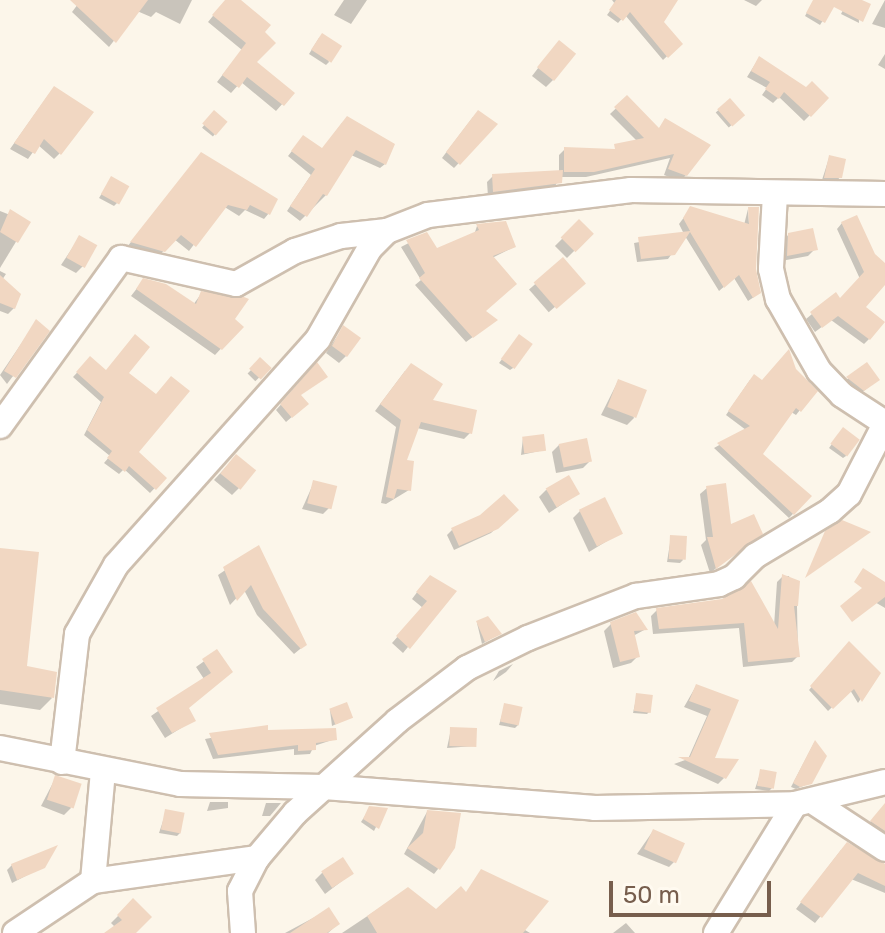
<!DOCTYPE html>
<style>
body{margin:0}
#map{position:relative;width:885px;height:933px;overflow:hidden;background:#fcf6ea;font-family:Rubik,sans-serif}
div>[style]{position:absolute}
[style*='--x']{left:calc(var(--x)*1px);top:calc(var(--y)*1px);width:calc(var(--w)*1px);rotate:calc(var(--a)*1deg)}
.shadow>*{inset:0;background:#0003;transform-origin:0 0}
.building>*{inset:0;background:#f1d7c2;transform-origin:0 0}
.roads{filter:drop-shadow(2px 0 #cebfaf) drop-shadow(-2px 0 #cebfaf) drop-shadow(0 2px #cebfaf) drop-shadow(0 -2px #cebfaf)}
.street>*{height:24px;margin:-12px;padding:0 12px;transform-origin:12px;border-radius:12px;background:#fff}
span{translate:-50% -50%;white-space:nowrap;text-align:center;line-height:1.15;-webkit-text-stroke:6px #fffaf0;paint-order:stroke}
.scale{position:absolute;left:609px;top:881px;width:162px;height:36px;box-sizing:border-box;border:4px solid #775e4d;border-top:0;padding-left:10px;font-size:24px;line-height:28px;white-space:nowrap;color:#775e4d;-webkit-text-stroke:6px #fffaf0;paint-order:stroke}
</style>
<div id="map">
<div class="shadow">
<i style="clip-path:polygon(81px 0,192px 0,180px 24px,156px 12px,151px 17px,137px 11px,109px 47px,72px 12px)"></i>
<i style="clip-path:polygon(226px 0,238px 0,263px 33px,254px 62px,292px 93px,276px 111px,241px 82px,231px 93px,217px 82px,242px 50px,208px 22px)"></i>
<i style="clip-path:polygon(344px 0,367px 0,351px 24px,334px 15px)"></i>
<i style="clip-path:polygon(612px 0,668px 0,662px 22px,680px 44px,663px 60px,625px 15px,618px 23px,607px 15px,615px 4px)"></i>
<i style="clip-path:polygon(744px 0,762px 0,756px 6px)"></i>
<i style="clip-path:polygon(814px 0,834px 3px,820px 25px,805px 16px)"></i>
<i style="clip-path:polygon(848px 0,858px 0,859px 23px,841px 14px)"></i>
<i style="clip-path:polygon(885px 0,885px 28px,872px 24px)"></i>
<i style="clip-path:polygon(319px 38px,329px 62px,326px 65px,309px 54px)"></i>
<i style="clip-path:polygon(552px 50px,553px 80px,546px 87px,532px 76px)"></i>
<i style="clip-path:polygon(885px 54px,885px 69px,878px 65px)"></i>
<i style="clip-path:polygon(759px 58px,806px 89px,827px 98px,804px 121px,779px 97px,773px 103px,762px 95px,767px 88px,747px 77px)"></i>
<i style="clip-path:polygon(49px 94px,60px 153px,54px 159px,38px 145px,28px 159px,10px 149px)"></i>
<i style="clip-path:polygon(627px 98px,658px 130px,665px 121px,686px 175px,680px 181px,664px 175px,670px 158px,586px 177px,560px 177px,554px 188px,488px 197px,487px 182px,493px 176px,559px 173px,559px 155px,565px 149px,610px 151px,637px 141px,610px 114px)"></i>
<i style="left:730px;top:100px;width:20px;height:19px;rotate:49deg"></i>
<i style="left:214px;top:113px;width:14px;height:19px;rotate:39deg"></i>
<i style="clip-path:polygon(473px 117px,495px 125px,454px 168px,442px 158px)"></i>
<i style="clip-path:polygon(342px 123px,385px 164px,380px 168px,351px 155px,326px 195px,300px 221px,287px 211px,311px 175px,288px 156px,299px 142px,321px 151px)"></i>
<i style="clip-path:polygon(829px 158px,840px 177px,837px 181px,822px 180px)"></i>
<i style="clip-path:polygon(196px 160px,269px 213px,264px 219px,245px 210px,239px 216px,223px 206px,189px 251px,174px 239px,158px 257px,127px 247px)"></i>
<i style="clip-path:polygon(111px 179px,117px 203px,114px 206px,99px 198px)"></i>
<i style="clip-path:polygon(691px 208px,744px 225px,748px 209px,754px 297px,748px 301px,734px 278px,719px 291px,685px 236px,668px 259px,637px 262px,634px 243px,684px 234px,679px 224px)"></i>
<i style="clip-path:polygon(0 211px,28px 222px,0 268px)"></i>
<i style="left:579px;top:222px;width:17px;height:34px;rotate:45deg"></i>
<i style="clip-path:polygon(842px 223px,885px 266px,885px 282px,863px 307px,869px 339px,864px 344px,831px 320px,815px 332px,806px 319px,835px 295px,840px 301px,860px 279px,837px 229px)"></i>
<i style="clip-path:polygon(477px 226px,514px 247px,492px 258px,484px 311px,489px 325px,466px 342px,415px 285px,421px 280px,401px 247px,426px 234px,436px 251px,474px 235px)"></i>
<i style="clip-path:polygon(789px 234px,815px 249px,808px 256px,781px 261px,782px 242px)"></i>
<i style="clip-path:polygon(79px 238px,83px 266px,76px 273px,61px 265px)"></i>
<i style="left:563px;top:260px;width:30px;height:45px;rotate:49deg"></i>
<i style="clip-path:polygon(0 271px,6px 274px,2px 280px,14px 308px,8px 314px,0 311px)"></i>
<i style="clip-path:polygon(138px 287px,193px 305px,201px 294px,241px 327px,215px 355px,131px 296px)"></i>
<i style="clip-path:polygon(36px 322px,47px 331px,7px 384px,0 375px)"></i>
<i style="clip-path:polygon(343px 328px,346px 356px,339px 363px,326px 353px)"></i>
<i style="clip-path:polygon(517px 340px,513px 368px,510px 370px,499px 363px)"></i>
<i style="clip-path:polygon(90px 359px,105px 373px,126px 374px,136px 453px,164px 478px,150px 493px,124px 469px,119px 474px,104px 463px,110px 456px,84px 435px,101px 402px,73px 377px)"></i>
<i style="left:261px;top:360px;width:11px;height:19px;rotate:45deg"></i>
<i style="clip-path:polygon(866px 364px,870px 386px,856px 397px,840px 385px)"></i>
<i style="clip-path:polygon(317px 365px,300px 396px,301px 409px,286px 422px,276px 410px)"></i>
<i style="clip-path:polygon(794px 370px,815px 391px,796px 415px,791px 412px,760px 454px,809px 497px,789px 518px,714px 448px,746px 430px,726px 415px,750px 380px,761px 383px)"></i>
<i style="clip-path:polygon(405px 371px,430px 401px,470px 433px,464px 439px,417px 428px,405px 462px,409px 490px,386px 504px,381px 503px,396px 427px,375px 411px)"></i>
<i style="clip-path:polygon(618px 381px,634px 418px,627px 425px,601px 415px)"></i>
<i style="clip-path:polygon(840px 433px,846px 456px,843px 458px,829px 448px)"></i>
<i style="clip-path:polygon(523px 438px,544px 450px,521px 455px)"></i>
<i style="clip-path:polygon(559px 445px,590px 461px,583px 468px,556px 473px,552px 452px)"></i>
<i style="clip-path:polygon(236px 456px,239px 488px,232px 495px,214px 480px)"></i>
<i style="clip-path:polygon(314px 482px,330px 507px,323px 514px,302px 509px)"></i>
<i style="clip-path:polygon(707px 488px,729px 558px,710px 573px,701px 545px,706px 540px,700px 494px)"></i>
<i style="clip-path:polygon(546px 490px,577px 494px,549px 513px,539px 497px)"></i>
<i style="clip-path:polygon(516px 510px,491px 533px,454px 550px,447px 535px,452px 530px)"></i>
<i style="clip-path:polygon(580px 511px,620px 533px,589px 552px,573px 518px)"></i>
<i style="clip-path:polygon(671px 537px,683px 560px,680px 563px,667px 562px)"></i>
<i style="clip-path:polygon(258px 548px,305px 645px,294px 654px,257px 615px,244px 590px,230px 605px,218px 575px)"></i>
<i style="clip-path:polygon(0 550px,25px 667px,52px 698px,40px 710px,0 704px)"></i>
<i style="clip-path:polygon(783px 576px,789px 576px,797px 606px,798px 656px,792px 662px,743px 667px,739px 628px,653px 634px,651px 616px,657px 610px,774px 626px,777px 582px)"></i>
<i style="clip-path:polygon(424px 583px,454px 591px,403px 653px,392px 643px,423px 608px,412px 599px)"></i>
<i style="clip-path:polygon(885px 584px,885px 608px,868px 598px)"></i>
<i style="clip-path:polygon(477px 623px,499px 634px,482px 644px)"></i>
<i style="clip-path:polygon(611px 624px,646px 629px,633px 636px,638px 656px,631px 663px,613px 668px,604px 631px)"></i>
<i style="clip-path:polygon(849px 644px,878px 673px,858px 703px,850px 690px,828px 711px,809px 690px)"></i>
<i style="clip-path:polygon(217px 652px,230px 672px,187px 708px,194px 720px,165px 738px,151px 716px,204px 679px,196px 667px)"></i>
<i style="clip-path:polygon(513px 664px,506px 672px,493px 681px,499px 671px)"></i>
<i style="clip-path:polygon(696px 686px,736px 701px,712px 760px,724px 778px,718px 784px,674px 764px,688px 759px,707px 716px,684px 707px)"></i>
<i style="clip-path:polygon(637px 695px,650px 711px,647px 714px,633px 713px)"></i>
<i style="clip-path:polygon(505px 705px,518px 725px,515px 728px,499px 725px)"></i>
<i style="clip-path:polygon(330px 710px,351px 717px,332px 726px)"></i>
<i style="clip-path:polygon(266px 728px,267px 732px,335px 739px,314px 746px,310px 754px,294px 755px,294px 749px,213px 759px,205px 739px)"></i>
<i style="clip-path:polygon(451px 729px,475px 746px,447px 748px)"></i>
<i style="clip-path:polygon(814px 743px,810px 783px,796px 789px,791px 787px)"></i>
<i style="clip-path:polygon(761px 771px,772px 788px,769px 791px,755px 789px)"></i>
<i style="clip-path:polygon(56px 777px,71px 808px,64px 815px,41px 806px)"></i>
<i style="clip-path:polygon(210px 802px,228px 802px,228px 808px,207px 811px)"></i>
<i style="clip-path:polygon(266px 803px,281px 803px,270px 816px,262px 816px)"></i>
<i style="clip-path:polygon(885px 805px,885px 842px,865px 828px)"></i>
<i style="clip-path:polygon(370px 808px,385px 809px,374px 831px,361px 822px)"></i>
<i style="clip-path:polygon(166px 812px,180px 833px,177px 836px,159px 833px)"></i>
<i style="clip-path:polygon(427px 812px,438px 869px,434px 874px,404px 854px)"></i>
<i style="clip-path:polygon(653px 831px,674px 862px,669px 867px,637px 854px)"></i>
<i style="clip-path:polygon(841px 850px,885px 864px,885px 893px,851px 879px,815px 923px,796px 909px)"></i>
<i style="clip-path:polygon(12px 865px,43px 867px,12px 883px,7px 870px)"></i>
<i style="clip-path:polygon(322px 873px,351px 874px,325px 894px,315px 880px)"></i>
<i style="clip-path:polygon(408px 889px,436px 912px,465px 894px,530px 933px,342px 933px)"></i>
<i style="clip-path:polygon(133px 901px,134px 933px,121px 933px,111px 923px)"></i>
<i style="clip-path:polygon(328px 910px,338px 924px,328px 933px,285px 933px)"></i>
<i style="clip-path:polygon(626px 923px,635px 933px,613px 933px)"></i>
</div>
<div class="building">
<i style="clip-path:polygon(70px 0,148px 0,116px 43px)"></i>
<i style="clip-path:polygon(225px 0,241px 0,271px 25px,265px 32px,276px 43px,257px 62px,295px 93px,284px 106px,247px 77px,239px 88px,222px 75px,246px 43px,212px 15px)"></i>
<i style="clip-path:polygon(616px 0,678px 0,664px 22px,683px 44px,668px 58px,630px 12px,623px 21px,609px 10px)"></i>
<i style="clip-path:polygon(813px 0,862px 0,871px 4px,863px 22px,834px 7px,825px 23px,806px 13px)"></i>
<i style="left:322px;top:33px;width:24px;height:20px;rotate:33deg"></i>
<i style="left:559px;top:40px;width:22px;height:35px;rotate:39deg"></i>
<i style="clip-path:polygon(759px 56px,806px 87px,812px 81px,829px 98px,811px 117px,784px 92px,779px 99px,765px 89px,770px 82px,751px 71px)"></i>
<i style="clip-path:polygon(54px 86px,94px 112px,61px 155px,44px 139px,35px 154px,14px 143px)"></i>
<i style="clip-path:polygon(627px 95px,659px 128px,665px 118px,711px 145px,687px 176px,668px 169px,674px 154px,594px 172px,564px 172px,564px 147px,615px 149px,614px 144px,644px 138px,614px 107px)"></i>
<i style="left:730px;top:98px;width:23px;height:17px;rotate:49deg"></i>
<i style="left:214px;top:110px;width:18px;height:18px;rotate:41deg"></i>
<i style="clip-path:polygon(478px 110px,498px 124px,460px 165px,446px 152px)"></i>
<i style="clip-path:polygon(347px 116px,395px 144px,386px 165px,356px 150px,327px 196px,323px 194px,307px 217px,290px 206px,315px 169px,291px 151px,303px 135px,322px 148px)"></i>
<i style="clip-path:polygon(201px 152px,278px 199px,270px 215px,250px 205px,247px 210px,228px 205px,196px 247px,181px 235px,165px 252px,130px 242px)"></i>
<i style="clip-path:polygon(829px 155px,846px 159px,842px 178px,824px 178px)"></i>
<i style="clip-path:polygon(563px 170px,562px 183px,493px 192px,492px 174px)"></i>
<i style="left:111px;top:176px;width:21px;height:21px;rotate:29deg"></i>
<i style="clip-path:polygon(690px 206px,749px 224px,748px 207px,759px 207px,756px 269px,761px 293px,753px 298px,739px 275px,724px 288px,690px 232px,675px 255px,641px 259px,638px 237px,690px 231px,683px 218px)"></i>
<i style="clip-path:polygon(10px 209px,31px 222px,18px 243px,0 232px)"></i>
<i style="clip-path:polygon(857px 215px,875px 254px,885px 263px,885px 285px,866px 307px,885px 322px,870px 340px,838px 316px,822px 328px,810px 312px,836px 292px,840px 298px,864px 272px,841px 222px)"></i>
<i style="left:579px;top:219px;width:21px;height:26px;rotate:45deg"></i>
<i style="clip-path:polygon(506px 221px,516px 247px,493px 256px,517px 284px,486px 311px,498px 320px,473px 338px,419px 278px,425px 273px,406px 240px,427px 232px,437px 248px,479px 230px,476px 224px)"></i>
<i style="clip-path:polygon(813px 228px,818px 250px,787px 256px,788px 233px)"></i>
<i style="left:79px;top:235px;width:21px;height:26px;rotate:29deg"></i>
<i style="left:563px;top:257px;width:35px;height:39px;rotate:49deg"></i>
<i style="clip-path:polygon(0 275px,21px 294px,15px 309px,0 303px)"></i>
<i style="clip-path:polygon(143px 278px,166px 284px,196px 304px,201px 291px,244px 297px,249px 299px,235px 319px,244px 327px,222px 350px,136px 289px)"></i>
<i style="clip-path:polygon(36px 319px,50px 331px,16px 378px,4px 371px)"></i>
<i style="clip-path:polygon(343px 325px,361px 338px,347px 357px,332px 346px)"></i>
<i style="clip-path:polygon(135px 334px,150px 347px,129px 373px,156px 394px,171px 376px,190px 391px,139px 452px,167px 478px,156px 490px,129px 466px,125px 472px,107px 458px,112px 451px,87px 430px,104px 397px,76px 372px,90px 356px,106px 370px)"></i>
<i style="left:519px;top:334px;width:17px;height:31px;rotate:36deg"></i>
<i style="clip-path:polygon(789px 349px,796px 369px,818px 391px,801px 412px,796px 408px,763px 454px,812px 496px,794px 515px,717px 443px,750px 426px,728px 411px,754px 374px,762px 380px)"></i>
<i style="left:260px;top:357px;width:16px;height:16px;rotate:43deg"></i>
<i style="clip-path:polygon(317px 362px,328px 377px,301px 395px,309px 404px,292px 418px,280px 404px)"></i>
<i style="clip-path:polygon(867px 362px,880px 380px,864px 391px,846px 377px)"></i>
<i style="clip-path:polygon(411px 363px,443px 384px,433px 400px,477px 410px,472px 434px,421px 422px,407px 460px,414px 461px,411px 491px,397px 489px,394px 499px,386px 497px,401px 420px,380px 404px)"></i>
<i style="left:618px;top:379px;width:31px;height:30px;rotate:21deg"></i>
<i style="left:843px;top:427px;width:21px;height:21px;rotate:37deg"></i>
<i style="left:544px;top:434px;width:17px;height:22px;rotate:83deg"></i>
<i style="left:587px;top:438px;width:24px;height:29px;rotate:78deg"></i>
<i style="left:236px;top:454px;width:26px;height:25px;rotate:39deg"></i>
<i style="left:569px;top:475px;width:22px;height:27px;rotate:60deg"></i>
<i style="left:313px;top:480px;width:25px;height:24px;rotate:14deg"></i>
<i style="clip-path:polygon(726px 483px,731px 524px,754px 514px,763px 534px,716px 569px,707px 537px,713px 537px,706px 486px)"></i>
<i style="clip-path:polygon(504px 494px,519px 510px,498px 529px,459px 546px,451px 528px,480px 515px)"></i>
<i style="left:605px;top:497px;width:41px;height:29px;rotate:64deg"></i>
<i style="clip-path:polygon(842px 520px,871px 532px,805px 578px,825px 531px)"></i>
<i style="left:670px;top:535px;width:17px;height:24px;rotate:3deg"></i>
<i style="clip-path:polygon(259px 545px,307px 645px,301px 649px,263px 609px,251px 585px,237px 601px,223px 567px)"></i>
<i style="clip-path:polygon(0 548px,39px 552px,27px 666px,57px 672px,54px 698px,0 690px)"></i>
<i style="clip-path:polygon(863px 568px,885px 582px,885px 597px,852px 622px,840px 606px,862px 588px,854px 582px)"></i>
<i style="clip-path:polygon(782px 574px,800px 581px,798px 606px,794px 606px,800px 657px,748px 662px,744px 623px,659px 629px,656px 608px,722px 599px,751px 581px,778px 629px)"></i>
<i style="clip-path:polygon(430px 575px,457px 591px,410px 649px,396px 636px,427px 601px,416px 592px)"></i>
<i style="clip-path:polygon(636px 612px,648px 630px,634px 631px,640px 657px,620px 662px,610px 622px)"></i>
<i style="clip-path:polygon(488px 616px,502px 634px,485px 642px,476px 621px)"></i>
<i style="clip-path:polygon(849px 641px,881px 673px,862px 702px,854px 689px,833px 709px,810px 686px)"></i>
<i style="clip-path:polygon(217px 649px,233px 672px,189px 708px,196px 721px,172px 733px,156px 708px,211px 673px,202px 659px)"></i>
<i style="clip-path:polygon(696px 684px,739px 700px,715px 758px,739px 759px,726px 779px,678px 757px,690px 757px,711px 709px,689px 701px)"></i>
<i style="left:636px;top:693px;width:17px;height:18px;rotate:7deg"></i>
<i style="left:347px;top:702px;width:17px;height:19px;rotate:69deg"></i>
<i style="left:504px;top:703px;width:19px;height:19px;rotate:12deg"></i>
<i style="clip-path:polygon(268px 725px,268px 730px,336px 728px,337px 740px,316px 743px,316px 750px,298px 751px,298px 745px,218px 755px,209px 733px)"></i>
<i style="left:450px;top:727px;width:27px;height:19px;rotate:2deg"></i>
<i style="clip-path:polygon(815px 740px,827px 756px,812px 784px,800px 787px,793px 783px)"></i>
<i style="left:760px;top:769px;width:17px;height:17px;rotate:10deg"></i>
<i style="left:55px;top:775px;width:28px;height:26px;rotate:18deg"></i>
<i style="clip-path:polygon(885px 803px,885px 831px,870px 821px)"></i>
<i style="clip-path:polygon(369px 806px,388px 808px,379px 829px,363px 819px)"></i>
<i style="left:165px;top:809px;width:20px;height:21px;rotate:11deg"></i>
<i style="clip-path:polygon(427px 810px,461px 813px,455px 848px,440px 870px,407px 848px,423px 833px)"></i>
<i style="left:653px;top:829px;width:35px;height:22px;rotate:24deg"></i>
<i style="clip-path:polygon(847px 842px,885px 864px,885px 886px,858px 873px,822px 918px,800px 902px)"></i>
<i style="clip-path:polygon(58px 845px,45px 868px,17px 880px,11px 864px)"></i>
<i style="left:343px;top:857px;width:20px;height:26px;rotate:57deg"></i>
<i style="clip-path:polygon(481px 869px,549px 901px,523px 933px,377px 933px,367px 916px,408px 887px,436px 909px,461px 886px,466px 892px)"></i>
<i style="clip-path:polygon(133px 898px,152px 917px,136px 933px,104px 933px,122px 920px,117px 915px)"></i>
<i style="clip-path:polygon(329px 907px,340px 924px,327px 933px,290px 933px)"></i>
</div>
<div class="roads">
<div class="street">
<i style="--x:775;--y:194;--w:75;--a:93.1"></i>
<i style="--x:771;--y:269;--w:31;--a:77"></i>
<i style="--x:778;--y:299;--w:83;--a:60.3"></i>
<i style="--x:819;--y:371;--w:33;--a:46"></i>
<i style="--x:842;--y:395;--w:51;--a:33.1"></i>
<i style="--x:0;--y:426;--w:207;--a:-54.2"></i>
<i style="--x:121;--y:258;--w:118;--a:12.7"></i>
<i style="--x:236;--y:284;--w:68;--a:-29.2"></i>
<i style="--x:295;--y:251;--w:48;--a:-18.1"></i>
<i style="--x:341;--y:236;--w:46;--a:-6.2"></i>
<i style="--x:0;--y:748;--w:184;--a:11.3"></i>
<i style="--x:180;--y:784;--w:144;--a:1.2"></i>
<i style="--x:324;--y:787;--w:272;--a:4.4"></i>
<i style="--x:595;--y:808;--w:200;--a:-1.1"></i>
<i style="--x:795;--y:804;--w:93;--a:-13.7"></i>
<i style="--x:62;--y:762;--w:129;--a:-83.3"></i>
<i style="--x:77;--y:634;--w:79;--a:-60.5"></i>
<i style="--x:116;--y:565;--w:303;--a:-48.2"></i>
<i style="--x:318;--y:339;--w:105;--a:-60.3"></i>
<i style="--x:370;--y:248;--w:24;--a:-45"></i>
<i style="--x:387;--y:231;--w:44;--a:-21.3"></i>
<i style="--x:428;--y:215;--w:205;--a:-7"></i>
<i style="--x:631;--y:190;--w:254;--a:0.9"></i>
<i style="--x:812;--y:801;--w:87;--a:33.3"></i>
<i style="--x:93;--y:881;--w:166;--a:-8"></i>
<i style="--x:15;--y:933;--w:94;--a:-33.7"></i>
<i style="--x:93;--y:881;--w:110;--a:-84.8"></i>
<i style="--x:243;--y:933;--w:42;--a:-94.1"></i>
<i style="--x:240;--y:891;--w:37;--a:-63"></i>
<i style="--x:257;--y:858;--w:59;--a:-49.8"></i>
<i style="--x:295;--y:813;--w:137;--a:-42"></i>
<i style="--x:397;--y:721;--w:88;--a:-37.1"></i>
<i style="--x:467;--y:668;--w:68;--a:-26.2"></i>
<i style="--x:528;--y:638;--w:116;--a:-21.3"></i>
<i style="--x:636;--y:596;--w:84;--a:-8.2"></i>
<i style="--x:719;--y:584;--w:17;--a:-25"></i>
<i style="--x:734;--y:577;--w:30;--a:-45"></i>
<i style="--x:755;--y:556;--w:87;--a:-31"></i>
<i style="--x:830;--y:511;--w:25;--a:-42"></i>
<i style="--x:849;--y:494;--w:79;--a:-62.8"></i>
<i style="--x:716;--y:933;--w:151;--a:-58.5"></i>
</div>
</div>
<div class="scale">50 m</div>
</div>
